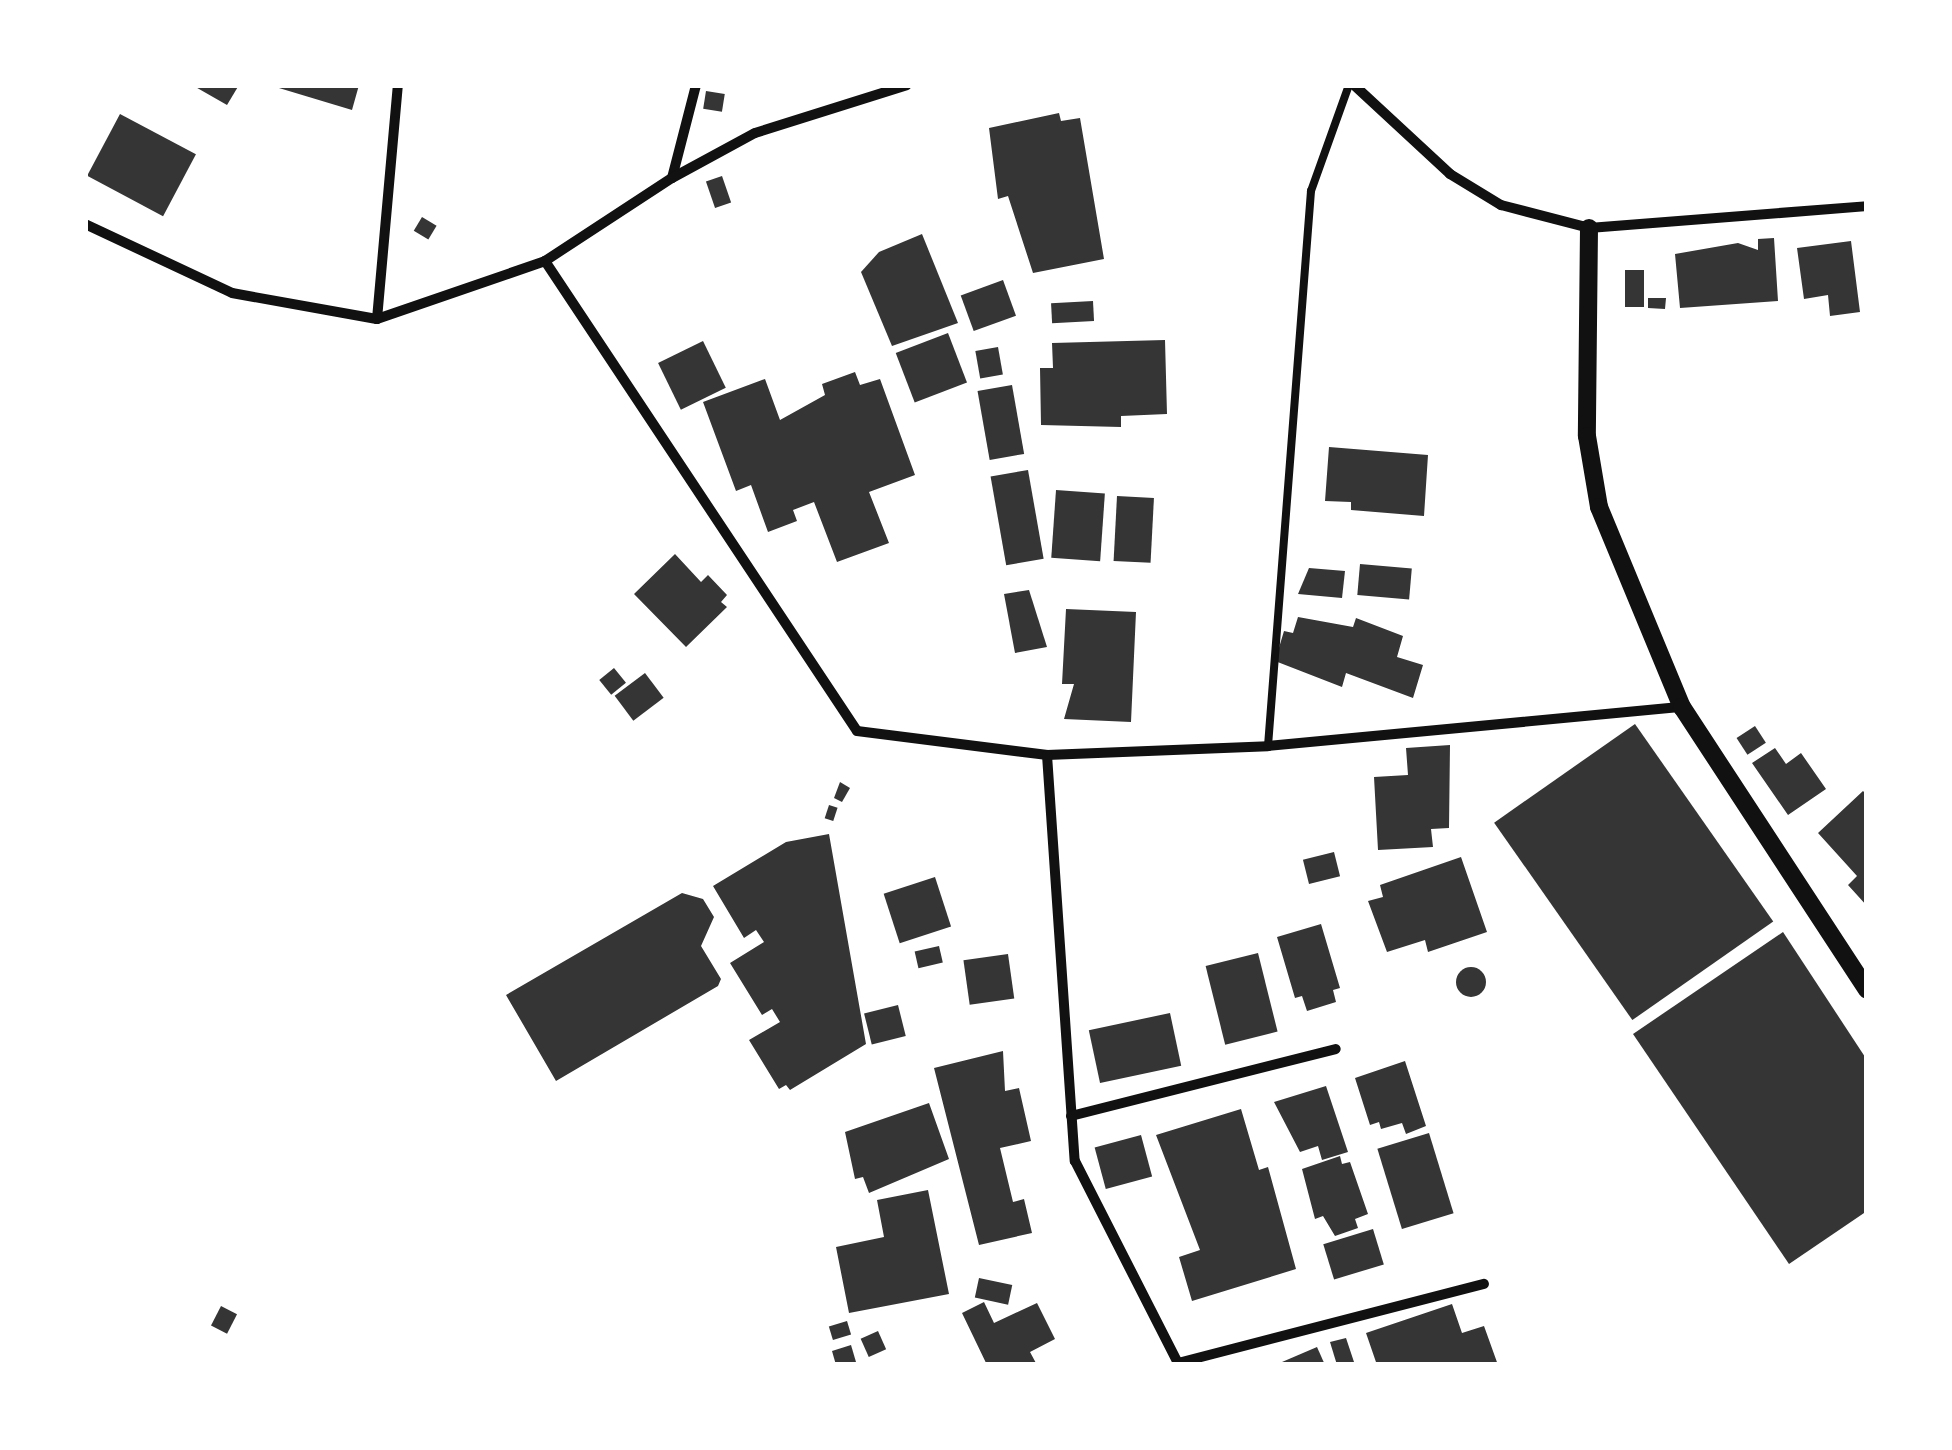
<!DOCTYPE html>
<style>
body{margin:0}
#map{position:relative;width:1952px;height:1450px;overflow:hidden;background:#fff;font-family:"Titillium Web",sans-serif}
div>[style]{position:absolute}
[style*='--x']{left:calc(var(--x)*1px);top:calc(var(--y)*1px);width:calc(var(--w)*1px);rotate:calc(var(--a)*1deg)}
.building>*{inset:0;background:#353535;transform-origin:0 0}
.round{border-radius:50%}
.service>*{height:8px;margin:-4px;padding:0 4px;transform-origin:4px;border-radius:4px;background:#111}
.minor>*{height:10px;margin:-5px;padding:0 5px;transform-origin:5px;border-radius:5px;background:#111}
.tertiary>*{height:18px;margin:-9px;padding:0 9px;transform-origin:9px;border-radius:9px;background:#111}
span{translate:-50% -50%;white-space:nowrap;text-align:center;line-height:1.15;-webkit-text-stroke:8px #fff;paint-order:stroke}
.frame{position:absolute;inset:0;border:88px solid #fff;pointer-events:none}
</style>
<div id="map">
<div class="building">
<i style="clip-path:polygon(192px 85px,239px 85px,227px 105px)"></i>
<i style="clip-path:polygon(269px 85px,359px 85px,352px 110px)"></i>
<i style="left:706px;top:91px;width:19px;height:18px;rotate:9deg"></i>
<i style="clip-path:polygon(1059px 113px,1061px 121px,1080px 118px,1104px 259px,1033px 273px,1008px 196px,998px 199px,989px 128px)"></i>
<i style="left:120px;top:114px;width:86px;height:70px;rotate:28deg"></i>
<i style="left:722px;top:176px;width:28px;height:17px;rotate:71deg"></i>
<i style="left:422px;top:217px;width:17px;height:16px;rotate:31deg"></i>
<i style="clip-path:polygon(922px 234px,958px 323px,892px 346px,861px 272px,879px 252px)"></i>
<i style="clip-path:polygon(1774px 238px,1778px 301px,1680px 308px,1675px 254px,1738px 243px,1758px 250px,1758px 239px)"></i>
<i style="clip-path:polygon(1851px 241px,1860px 312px,1830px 316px,1828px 295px,1804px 299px,1797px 248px)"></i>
<i style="left:1625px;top:270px;width:19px;height:37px"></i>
<i style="left:1003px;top:280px;width:38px;height:45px;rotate:70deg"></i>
<i style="clip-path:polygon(1648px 298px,1666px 298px,1665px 309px,1648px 308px)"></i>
<i style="left:1093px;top:301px;width:20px;height:42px;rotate:87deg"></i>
<i style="left:948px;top:333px;width:53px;height:56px;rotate:69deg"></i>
<i style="clip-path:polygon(1165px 340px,1167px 414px,1121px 416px,1121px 427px,1041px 425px,1040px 368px,1053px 368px,1052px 343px)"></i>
<i style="left:703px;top:341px;width:52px;height:50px;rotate:64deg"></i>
<i style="left:998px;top:347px;width:28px;height:23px;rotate:80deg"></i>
<i style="clip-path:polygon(855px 372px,860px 385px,880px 379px,915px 475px,869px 492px,889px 543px,837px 562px,814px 502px,793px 510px,797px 521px,768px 532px,751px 485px,736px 491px,703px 402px,765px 379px,780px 420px,825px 395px,822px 384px)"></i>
<i style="left:1012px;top:385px;width:70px;height:35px;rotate:80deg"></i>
<i style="clip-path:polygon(1329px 447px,1428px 455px,1424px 516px,1351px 510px,1351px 502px,1325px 501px)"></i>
<i style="left:1028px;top:470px;width:90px;height:38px;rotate:80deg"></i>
<i style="left:1056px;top:490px;width:49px;height:68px;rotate:4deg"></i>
<i style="left:1117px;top:496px;width:37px;height:65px;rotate:3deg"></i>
<i style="clip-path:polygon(675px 554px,701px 582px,708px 575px,727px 595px,721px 602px,727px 607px,686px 647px,634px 594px)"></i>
<i style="left:1360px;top:564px;width:52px;height:31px;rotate:5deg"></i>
<i style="clip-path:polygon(1309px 568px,1345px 571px,1342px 598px,1298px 594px)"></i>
<i style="clip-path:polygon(1029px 590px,1047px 647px,1015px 653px,1004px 594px)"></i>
<i style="clip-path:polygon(1066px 609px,1136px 612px,1131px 722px,1064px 719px,1074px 684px,1062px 684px)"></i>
<i style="clip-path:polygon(1298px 617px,1353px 627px,1356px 618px,1403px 636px,1397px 657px,1423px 665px,1413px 698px,1346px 673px,1342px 687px,1275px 661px,1284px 631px,1293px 633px)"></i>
<i style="left:614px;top:668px;width:19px;height:19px;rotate:51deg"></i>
<i style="left:645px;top:673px;width:31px;height:38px;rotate:53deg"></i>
<i style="left:1635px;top:724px;width:241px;height:172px;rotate:55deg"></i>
<i style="left:1755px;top:726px;width:20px;height:22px;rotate:57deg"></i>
<i style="clip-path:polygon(1450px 745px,1449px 828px,1431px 829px,1433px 847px,1378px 850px,1374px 777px,1408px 775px,1406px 748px)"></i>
<i style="clip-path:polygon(1775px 748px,1786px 764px,1801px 753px,1826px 789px,1788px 815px,1752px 763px)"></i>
<i style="clip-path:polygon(840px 782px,850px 788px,842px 802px,834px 798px)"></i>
<i style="clip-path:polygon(1863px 791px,1867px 795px,1867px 906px,1848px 885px,1857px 876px,1818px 833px)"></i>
<i style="left:829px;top:805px;width:9px;height:14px;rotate:18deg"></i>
<i style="clip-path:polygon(829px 834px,866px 1044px,790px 1090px,786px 1085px,779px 1089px,749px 1040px,780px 1022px,772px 1009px,762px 1015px,730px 963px,764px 942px,756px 930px,744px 938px,713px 886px,786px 842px)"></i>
<i style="left:1334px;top:852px;width:25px;height:32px;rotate:76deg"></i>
<i style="clip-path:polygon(1461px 857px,1487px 932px,1428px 952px,1425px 940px,1387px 952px,1368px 901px,1383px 897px,1380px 885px)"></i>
<i style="left:935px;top:877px;width:52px;height:54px;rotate:72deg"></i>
<i style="clip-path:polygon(682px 893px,703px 899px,714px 917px,701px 946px,721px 979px,718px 986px,556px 1081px,506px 995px)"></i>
<i style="clip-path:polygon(1321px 924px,1340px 988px,1333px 990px,1336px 1002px,1307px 1011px,1302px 996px,1295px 998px,1277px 937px)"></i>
<i style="clip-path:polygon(1783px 932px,1867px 1060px,1867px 1211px,1789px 1264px,1633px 1034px)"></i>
<i style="left:939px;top:946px;width:17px;height:25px;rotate:77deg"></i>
<i style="left:1258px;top:953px;width:81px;height:54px;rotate:76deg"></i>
<i style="left:1008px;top:954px;width:45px;height:45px;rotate:82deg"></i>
<i class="round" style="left:1456px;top:967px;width:30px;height:30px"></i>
<i style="left:898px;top:1005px;width:32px;height:35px;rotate:76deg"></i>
<i style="left:1170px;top:1013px;width:54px;height:83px;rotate:78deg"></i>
<i style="clip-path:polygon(1003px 1051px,1005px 1091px,1019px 1088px,1031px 1141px,1000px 1148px,1013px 1202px,1024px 1199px,1032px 1233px,979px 1245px,934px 1068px)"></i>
<i style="clip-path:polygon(1405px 1061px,1426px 1126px,1406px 1134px,1402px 1123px,1381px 1129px,1379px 1122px,1370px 1125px,1355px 1078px)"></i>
<i style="clip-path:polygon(1326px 1086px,1348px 1152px,1322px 1160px,1318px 1146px,1300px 1152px,1274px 1102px)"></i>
<i style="clip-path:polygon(929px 1103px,949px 1159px,869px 1193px,863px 1177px,855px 1179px,845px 1132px)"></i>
<i style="clip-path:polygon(1241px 1109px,1259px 1170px,1268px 1167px,1296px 1269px,1192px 1301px,1179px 1257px,1200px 1250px,1156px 1135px)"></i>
<i style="left:1429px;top:1133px;width:84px;height:54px;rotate:73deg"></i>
<i style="left:1141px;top:1135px;width:43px;height:48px;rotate:75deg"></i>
<i style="clip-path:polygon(1340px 1156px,1342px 1164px,1350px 1162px,1368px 1214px,1355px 1219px,1358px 1228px,1335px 1236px,1323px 1216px,1315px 1219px,1302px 1169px)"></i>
<i style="clip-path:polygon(928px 1190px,949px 1294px,849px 1313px,836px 1247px,884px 1237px,877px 1200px)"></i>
<i style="left:1373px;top:1229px;width:37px;height:52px;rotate:73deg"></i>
<i style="left:979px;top:1278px;width:34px;height:20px;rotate:12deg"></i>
<i style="clip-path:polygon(984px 1302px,994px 1323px,1037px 1303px,1055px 1339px,1030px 1352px,1037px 1365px,987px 1365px,962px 1313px)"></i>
<i style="clip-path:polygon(1452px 1304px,1462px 1333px,1484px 1326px,1498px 1365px,1377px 1365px,1366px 1333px)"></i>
<i style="left:221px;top:1306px;width:18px;height:22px;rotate:27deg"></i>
<i style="left:847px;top:1321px;width:14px;height:19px;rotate:73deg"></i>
<i style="left:878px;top:1331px;width:20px;height:19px;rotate:66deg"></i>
<i style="clip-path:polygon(1346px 1338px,1355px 1365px,1337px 1365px,1330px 1342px)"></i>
<i style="clip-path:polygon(851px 1345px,856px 1362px,836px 1365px,832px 1351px)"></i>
<i style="clip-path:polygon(1317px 1347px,1325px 1365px,1275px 1365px)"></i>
</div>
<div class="service">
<i style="--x:1268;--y:746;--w:557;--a:-85.57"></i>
<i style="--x:1311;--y:191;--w:113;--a:-70.3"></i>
</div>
<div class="minor">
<i style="--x:1354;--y:85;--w:131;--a:42.8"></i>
<i style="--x:1450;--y:174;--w:60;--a:31.3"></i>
<i style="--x:1501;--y:205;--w:91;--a:14.6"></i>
<i style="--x:1589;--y:228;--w:279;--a:-4.5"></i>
<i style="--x:672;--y:178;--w:96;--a:-75.5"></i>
<i style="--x:85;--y:224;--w:162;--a:25.1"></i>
<i style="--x:232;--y:293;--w:147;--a:10.2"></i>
<i style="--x:377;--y:319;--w:178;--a:-19"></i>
<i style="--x:545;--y:261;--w:152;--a:-33.2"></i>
<i style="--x:672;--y:178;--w:94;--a:-28.5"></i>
<i style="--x:755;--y:133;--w:159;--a:-17.5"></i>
<i style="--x:545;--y:261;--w:564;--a:56.42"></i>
<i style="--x:857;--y:731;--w:192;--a:7.2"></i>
<i style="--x:1047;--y:755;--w:221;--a:-2.3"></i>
<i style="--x:1268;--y:746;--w:416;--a:-5.4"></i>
<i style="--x:377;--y:319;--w:235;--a:-84.9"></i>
<i style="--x:1047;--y:755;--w:407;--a:86.1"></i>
<i style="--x:1075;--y:1161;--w:229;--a:63"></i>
<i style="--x:1071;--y:1116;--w:273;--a:-14.2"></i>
<i style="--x:1178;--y:1363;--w:316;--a:-14.5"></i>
</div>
<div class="tertiary">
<i style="--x:1589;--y:228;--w:208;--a:90.6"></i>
<i style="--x:1587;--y:436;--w:72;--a:80.4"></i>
<i style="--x:1599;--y:507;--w:217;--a:67.5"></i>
<i style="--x:1682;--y:707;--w:338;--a:56.8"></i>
</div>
<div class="frame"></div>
</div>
